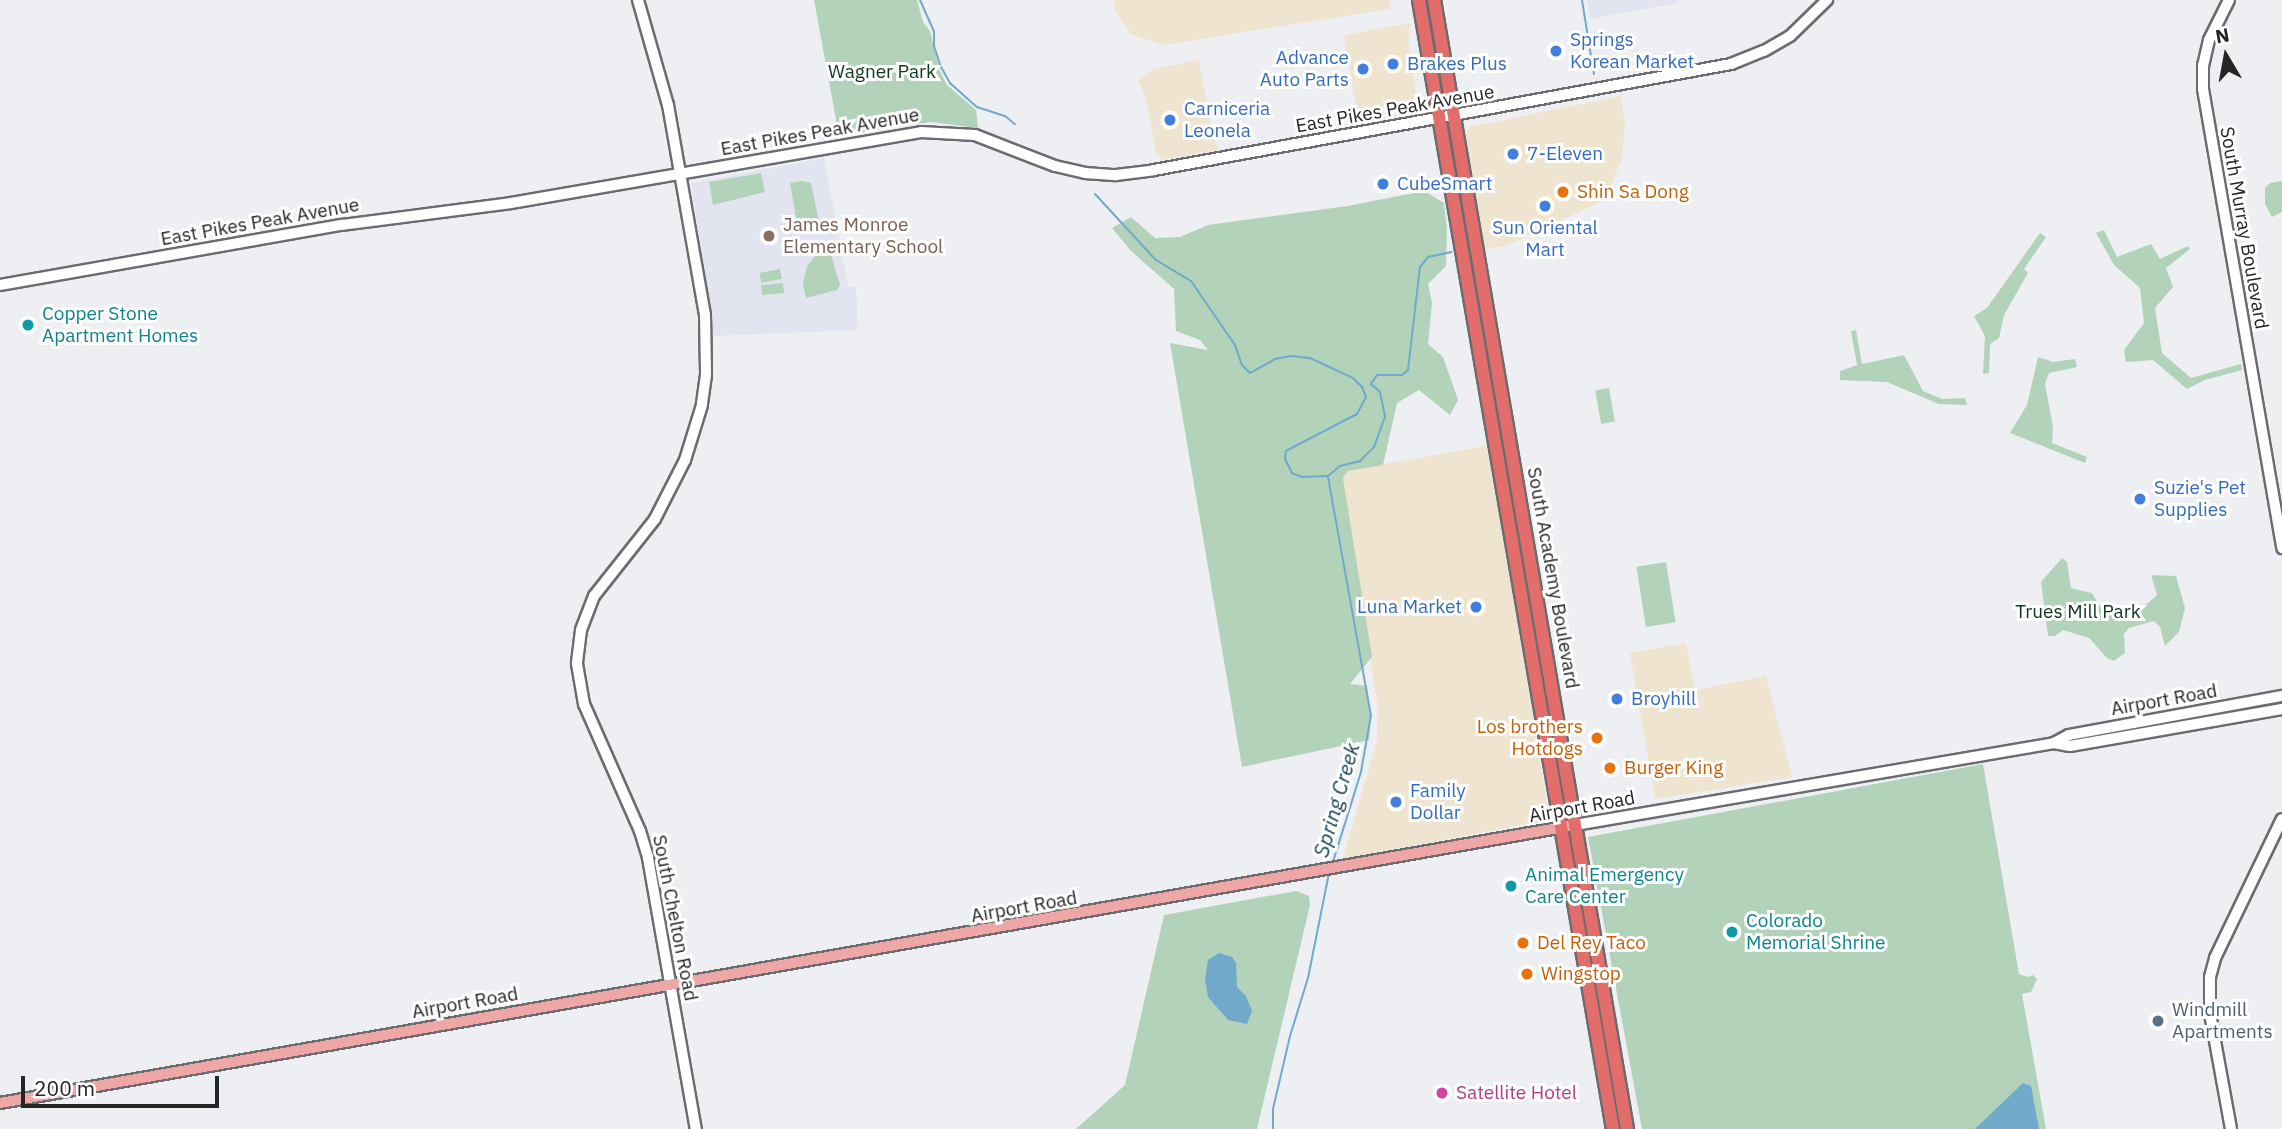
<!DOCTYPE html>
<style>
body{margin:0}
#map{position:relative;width:2282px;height:1129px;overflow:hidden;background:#eeeff2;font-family:"IBM Plex Sans",sans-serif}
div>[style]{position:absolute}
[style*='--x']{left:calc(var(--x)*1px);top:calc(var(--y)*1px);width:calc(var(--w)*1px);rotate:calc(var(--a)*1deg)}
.commercial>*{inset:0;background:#efe4cf}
.built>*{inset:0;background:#e2e5f0}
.green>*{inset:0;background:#b3d2ba;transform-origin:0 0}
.water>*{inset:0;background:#70a9ca}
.stream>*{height:2px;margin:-1px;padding:0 1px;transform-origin:1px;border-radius:1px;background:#70a9ca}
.roads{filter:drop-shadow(2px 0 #6b6c6f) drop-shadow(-2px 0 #6b6c6f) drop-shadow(0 2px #6b6c6f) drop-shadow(0 -2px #6b6c6f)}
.secondary>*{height:10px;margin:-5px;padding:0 5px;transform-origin:5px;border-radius:5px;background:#fff}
.primary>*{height:10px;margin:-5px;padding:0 5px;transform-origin:5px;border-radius:5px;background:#eea7a6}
.highway>*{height:12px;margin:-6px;padding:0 6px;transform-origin:6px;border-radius:6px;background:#e36d6b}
.dots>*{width:19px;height:19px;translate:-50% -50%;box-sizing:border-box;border:4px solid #fff;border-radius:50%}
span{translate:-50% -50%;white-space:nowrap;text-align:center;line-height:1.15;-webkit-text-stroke:6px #fff;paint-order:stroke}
.shop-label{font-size:19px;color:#366cbe}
.left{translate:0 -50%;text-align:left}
.right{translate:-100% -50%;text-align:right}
.park-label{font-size:19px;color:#0f371d}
.street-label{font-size:19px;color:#252526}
.food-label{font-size:19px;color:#c56008}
.education-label{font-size:19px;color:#785e54}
.culture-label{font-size:19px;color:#0d838f}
.service-label{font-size:19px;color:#4e5e75}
.hotel-label{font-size:19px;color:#b23c85}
.water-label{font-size:21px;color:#16445c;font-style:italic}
.north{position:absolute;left:2191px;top:21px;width:70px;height:70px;-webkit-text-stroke:5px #fff;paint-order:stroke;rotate:350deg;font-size:19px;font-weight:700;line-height:28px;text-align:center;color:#252526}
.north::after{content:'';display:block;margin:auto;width:24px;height:32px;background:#252526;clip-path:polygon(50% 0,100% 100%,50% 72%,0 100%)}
.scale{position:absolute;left:21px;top:1076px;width:198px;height:32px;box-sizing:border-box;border:4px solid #252526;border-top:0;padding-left:9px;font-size:21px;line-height:24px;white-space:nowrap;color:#252526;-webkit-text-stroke:5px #fff;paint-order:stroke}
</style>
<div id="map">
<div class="commercial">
<i style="clip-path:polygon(1114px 0,1391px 0,1389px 9px,1163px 45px,1131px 34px,1116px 12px)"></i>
<i style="clip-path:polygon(1411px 23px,1408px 39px,1416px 95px,1410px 101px,1367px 110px,1358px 117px,1344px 35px)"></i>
<i style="clip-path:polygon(1199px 60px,1213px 137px,1219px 150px,1162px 160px,1156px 152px,1147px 102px,1138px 80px,1154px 69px)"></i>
<i style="clip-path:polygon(1621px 96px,1625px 125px,1622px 158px,1605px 200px,1508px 245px,1483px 250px,1466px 133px,1469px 127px)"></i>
<i style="clip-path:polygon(1490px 445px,1549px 816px,1541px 821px,1343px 859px,1377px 740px,1378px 709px,1343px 478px,1348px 471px)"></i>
<i style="clip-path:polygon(1686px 643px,1695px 690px,1766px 676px,1792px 777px,1655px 799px,1630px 653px)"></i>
</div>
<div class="built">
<i style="clip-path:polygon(1587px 0,1678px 0,1678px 3px,1590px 19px)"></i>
<i style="clip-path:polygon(824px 158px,848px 286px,856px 287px,858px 330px,714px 336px,691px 183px)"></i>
</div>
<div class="green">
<i style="clip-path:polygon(814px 0,917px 0,923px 22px,930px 31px,940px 71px,947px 85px,976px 110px,978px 128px,931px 122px,839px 136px)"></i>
<i style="clip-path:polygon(761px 173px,765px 192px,713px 205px,709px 182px)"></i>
<i style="clip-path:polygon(802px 181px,811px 183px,820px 227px,798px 230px,790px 183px)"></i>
<i style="clip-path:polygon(2282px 181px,2282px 212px,2272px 217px,2265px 204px,2265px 188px,2270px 183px)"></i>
<i style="clip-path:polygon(1424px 191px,1444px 203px,1447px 229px,1446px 266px,1428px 284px,1432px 303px,1428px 344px,1443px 357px,1458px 400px,1450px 415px,1419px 390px,1397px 403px,1383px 465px,1348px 471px,1343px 478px,1372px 657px,1350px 684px,1367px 686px,1371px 715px,1369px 740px,1242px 767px,1170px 343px,1208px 350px,1200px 340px,1176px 331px,1174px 289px,1131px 251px,1112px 228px,1131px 217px,1155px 238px,1180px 237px,1208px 225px,1348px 206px)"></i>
<i style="clip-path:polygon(2104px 230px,2117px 257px,2151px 244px,2160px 259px,2188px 246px,2190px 249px,2166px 268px,2173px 287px,2155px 308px,2162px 353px,2191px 378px,2241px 364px,2242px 370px,2205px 380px,2187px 389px,2153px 360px,2126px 362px,2124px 350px,2144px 323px,2140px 288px,2114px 265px,2096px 233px)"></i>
<i style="clip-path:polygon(2040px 233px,2046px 237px,2024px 269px,2028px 273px,2004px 315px,1999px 338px,1990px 344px,1989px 373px,1983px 374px,1985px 336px,1974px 316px,1987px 308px)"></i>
<i style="clip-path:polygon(830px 251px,840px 285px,837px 290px,806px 298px,803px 284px,807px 266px,814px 257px)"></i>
<i style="left:780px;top:269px;width:10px;height:21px;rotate:79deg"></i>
<i style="left:783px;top:283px;width:10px;height:22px;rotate:84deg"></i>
<i style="clip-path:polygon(1856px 330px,1862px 364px,1904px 355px,1923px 391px,1942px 399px,1965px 398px,1967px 405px,1939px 404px,1887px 382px,1840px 380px,1840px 371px,1857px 365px,1851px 331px)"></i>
<i style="clip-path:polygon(2038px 357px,2053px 362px,2075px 359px,2077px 367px,2049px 373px,2045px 384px,2053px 427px,2052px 443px,2087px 457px,2085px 463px,2010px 433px,2027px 405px)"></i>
<i style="left:1609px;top:388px;width:34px;height:14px;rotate:80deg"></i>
<i style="clip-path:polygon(2062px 558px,2067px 562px,2071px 588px,2092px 593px,2104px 613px,2147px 604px,2157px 595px,2151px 575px,2176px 576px,2185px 608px,2179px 632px,2165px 646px,2160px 627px,2154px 621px,2129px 628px,2124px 634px,2125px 653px,2114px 661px,2107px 658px,2089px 638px,2063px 630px,2055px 636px,2048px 636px,2041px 582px)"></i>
<i style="left:1666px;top:562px;width:61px;height:30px;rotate:81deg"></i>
<i style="clip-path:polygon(1983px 764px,2019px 974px,2027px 977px,2033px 975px,2037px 979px,2031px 992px,2022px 994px,2046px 1129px,1642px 1129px,1588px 837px)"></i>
<i style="clip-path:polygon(1296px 891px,1309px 896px,1310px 905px,1257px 1129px,1076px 1129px,1125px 1085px,1164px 915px)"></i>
</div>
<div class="water">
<i style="clip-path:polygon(1219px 953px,1232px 957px,1236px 963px,1237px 987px,1246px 996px,1252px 1011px,1247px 1024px,1228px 1020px,1208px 997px,1205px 979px,1208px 960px)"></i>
<i style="clip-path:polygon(2023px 1083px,2031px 1086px,2039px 1129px,1975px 1129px)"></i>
</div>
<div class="stream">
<i style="--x:920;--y:0;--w:35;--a:66"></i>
<i style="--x:934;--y:32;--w:14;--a:90"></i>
<i style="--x:934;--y:46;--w:20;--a:72"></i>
<i style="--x:940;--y:65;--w:21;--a:61"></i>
<i style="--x:950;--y:83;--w:36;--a:42"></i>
<i style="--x:977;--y:107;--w:29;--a:18"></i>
<i style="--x:1005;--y:116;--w:13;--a:39"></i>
<i style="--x:1582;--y:0;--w:75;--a:80.8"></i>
<i style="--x:1095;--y:194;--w:90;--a:47.3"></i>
<i style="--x:1156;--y:260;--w:41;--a:31"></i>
<i style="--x:1191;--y:281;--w:78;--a:55.5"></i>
<i style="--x:1235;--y:345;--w:21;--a:71"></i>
<i style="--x:1242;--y:365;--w:11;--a:45"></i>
<i style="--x:1250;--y:373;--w:29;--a:-29"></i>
<i style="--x:1275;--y:359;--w:15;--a:-11"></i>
<i style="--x:1290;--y:356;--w:20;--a:6"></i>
<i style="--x:1310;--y:358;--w:47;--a:24.9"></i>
<i style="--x:1353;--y:378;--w:13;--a:45"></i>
<i style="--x:1362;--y:387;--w:11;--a:68"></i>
<i style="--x:1366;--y:397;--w:19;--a:118"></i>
<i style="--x:1357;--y:414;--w:80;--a:152.5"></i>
<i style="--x:1286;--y:451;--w:8;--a:97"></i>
<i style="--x:1285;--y:459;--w:16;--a:63"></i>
<i style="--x:1292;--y:473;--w:11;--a:22"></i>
<i style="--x:1302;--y:477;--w:26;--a:-2"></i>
<i style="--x:1328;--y:476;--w:16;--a:-40"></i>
<i style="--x:1340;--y:466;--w:21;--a:-14"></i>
<i style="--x:1360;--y:461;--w:20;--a:-45"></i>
<i style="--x:1374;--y:447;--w:33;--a:-70"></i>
<i style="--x:1385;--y:416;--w:25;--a:-102"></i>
<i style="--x:1380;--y:392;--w:12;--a:-138"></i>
<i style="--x:1371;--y:384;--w:11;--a:-56"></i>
<i style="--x:1377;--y:375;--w:25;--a:0"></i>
<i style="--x:1402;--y:375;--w:8;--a:-40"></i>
<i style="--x:1408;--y:370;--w:104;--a:-83.4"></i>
<i style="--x:1420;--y:267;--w:13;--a:-51"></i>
<i style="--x:1428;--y:257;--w:24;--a:-12"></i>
<i style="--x:1328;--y:477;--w:242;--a:79.8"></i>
<i style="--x:1371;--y:715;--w:58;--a:100"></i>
<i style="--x:1361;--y:772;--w:97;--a:107.3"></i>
<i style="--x:1273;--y:1129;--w:20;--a:-90"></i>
<i style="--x:1273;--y:1109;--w:75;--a:-76.9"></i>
<i style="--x:1290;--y:1036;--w:61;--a:-72.8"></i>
<i style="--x:1308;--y:978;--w:107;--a:-78.7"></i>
</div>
<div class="roads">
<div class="secondary">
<i style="--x:638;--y:0;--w:109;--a:74.1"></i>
<i style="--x:668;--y:105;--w:213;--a:80"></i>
<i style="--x:705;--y:315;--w:60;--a:89"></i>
<i style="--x:706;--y:375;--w:30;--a:98"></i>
<i style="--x:702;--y:405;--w:58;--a:107.2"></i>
<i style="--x:685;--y:460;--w:66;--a:117"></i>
<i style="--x:655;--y:519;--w:98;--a:128.4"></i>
<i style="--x:594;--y:596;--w:36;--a:111"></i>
<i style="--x:581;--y:630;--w:34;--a:97"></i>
<i style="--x:577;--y:664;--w:41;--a:80.1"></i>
<i style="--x:584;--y:704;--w:139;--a:66.2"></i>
<i style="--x:640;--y:831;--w:28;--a:73"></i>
<i style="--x:648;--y:858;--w:275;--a:80"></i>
<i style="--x:2229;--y:0;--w:45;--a:116.6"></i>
<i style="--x:2209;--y:40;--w:26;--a:103"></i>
<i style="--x:2203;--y:65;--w:24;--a:90"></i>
<i style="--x:2203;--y:89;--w:466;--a:80.2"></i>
<i style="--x:0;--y:285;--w:347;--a:-10"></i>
<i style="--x:342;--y:225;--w:170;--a:-7.4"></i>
<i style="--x:511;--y:203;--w:416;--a:-9.8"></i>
<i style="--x:921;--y:132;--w:54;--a:3.2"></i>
<i style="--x:975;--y:135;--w:86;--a:21.2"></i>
<i style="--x:1055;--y:166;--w:31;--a:13"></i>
<i style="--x:1085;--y:173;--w:31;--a:4"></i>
<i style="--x:1116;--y:175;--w:38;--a:-7"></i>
<i style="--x:1154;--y:170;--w:587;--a:-10.41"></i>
<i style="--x:1731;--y:64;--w:35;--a:-22"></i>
<i style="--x:1764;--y:51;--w:30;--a:-30"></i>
<i style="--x:1790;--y:36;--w:52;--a:-44.2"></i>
<i style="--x:2054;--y:743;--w:16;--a:11"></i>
<i style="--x:2070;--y:746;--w:215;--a:-9.9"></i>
<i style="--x:1575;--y:825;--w:486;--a:-9.7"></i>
<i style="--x:2054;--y:743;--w:17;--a:-28"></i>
<i style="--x:2069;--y:735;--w:217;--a:-10.4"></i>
<i style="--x:2231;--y:1129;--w:118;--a:-100.3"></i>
<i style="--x:2210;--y:1013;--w:36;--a:-90"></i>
<i style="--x:2210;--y:977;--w:20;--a:-75"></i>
<i style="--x:2215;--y:958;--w:154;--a:-64.3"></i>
</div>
<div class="primary">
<i style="--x:0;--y:1103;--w:1599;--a:-10.01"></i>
</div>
<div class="highway">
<i style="--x:1419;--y:0;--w:1146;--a:80.25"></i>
<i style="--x:1434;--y:0;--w:1145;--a:80.3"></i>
</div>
</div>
<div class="dots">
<i style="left:1556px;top:51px;background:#3f7fe0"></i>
<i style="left:1393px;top:64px;background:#3f7fe0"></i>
<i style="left:1363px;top:69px;background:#3f7fe0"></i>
<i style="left:1170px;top:120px;background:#3f7fe0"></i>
<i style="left:1513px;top:154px;background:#3f7fe0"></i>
<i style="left:1383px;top:184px;background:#3f7fe0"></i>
<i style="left:1563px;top:192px;background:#e8710a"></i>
<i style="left:1545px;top:206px;background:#3f7fe0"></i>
<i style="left:769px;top:236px;background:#8d6e63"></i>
<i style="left:28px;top:325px;background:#0f9aa8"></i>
<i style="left:2140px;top:499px;background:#3f7fe0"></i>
<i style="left:1476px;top:607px;background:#3f7fe0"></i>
<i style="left:1617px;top:699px;background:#3f7fe0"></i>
<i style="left:1597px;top:738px;background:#e8710a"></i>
<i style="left:1610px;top:768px;background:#e8710a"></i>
<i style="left:1396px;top:802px;background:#3f7fe0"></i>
<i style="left:1511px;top:886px;background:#0f9aa8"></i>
<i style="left:1732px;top:932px;background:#0f9aa8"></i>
<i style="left:1523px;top:943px;background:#e8710a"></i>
<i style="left:1527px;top:974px;background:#e8710a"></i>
<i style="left:2158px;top:1021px;background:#5c6f8a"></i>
<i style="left:1442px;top:1093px;background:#d1479c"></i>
</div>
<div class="shop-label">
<span class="left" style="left:1570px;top:51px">Springs<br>Korean Market</span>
<span class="right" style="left:1349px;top:69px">Advance<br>Auto Parts</span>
<span class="left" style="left:1407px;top:64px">Brakes Plus</span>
<span class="left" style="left:1184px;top:120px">Carniceria<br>Leonela</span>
<span class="left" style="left:1527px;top:154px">7-Eleven</span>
<span class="left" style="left:1397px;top:184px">CubeSmart</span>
<span style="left:1545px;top:239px">Sun Oriental<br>Mart</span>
<span class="left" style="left:2154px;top:499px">Suzie's Pet<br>Supplies</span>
<span class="right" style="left:1462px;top:607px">Luna Market</span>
<span class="left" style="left:1631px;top:699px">Broyhill</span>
<span class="left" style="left:1410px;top:802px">Family<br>Dollar</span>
</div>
<div class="park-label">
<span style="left:882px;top:72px">Wagner Park</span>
<span style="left:2078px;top:612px">Trues Mill Park</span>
</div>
<div class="street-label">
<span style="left:1395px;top:109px;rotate:-10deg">East Pikes Peak Avenue</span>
<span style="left:820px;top:132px;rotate:-10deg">East Pikes Peak Avenue</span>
<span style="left:260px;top:222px;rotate:-10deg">East Pikes Peak Avenue</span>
<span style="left:2244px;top:228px;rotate:80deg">South Murray Boulevard</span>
<span style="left:1553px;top:578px;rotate:80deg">South Academy Boulevard</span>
<span style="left:2164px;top:700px;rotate:-10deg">Airport Road</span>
<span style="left:1582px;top:807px;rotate:-10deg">Airport Road</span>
<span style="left:1024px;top:907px;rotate:-10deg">Airport Road</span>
<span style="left:675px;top:918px;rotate:79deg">South Chelton Road</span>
<span style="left:465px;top:1003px;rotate:-10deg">Airport Road</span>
</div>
<div class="food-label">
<span class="left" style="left:1577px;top:192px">Shin Sa Dong</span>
<span class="right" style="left:1583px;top:738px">Los brothers<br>Hotdogs</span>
<span class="left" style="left:1624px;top:768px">Burger King</span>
<span class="left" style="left:1537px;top:943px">Del Rey Taco</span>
<span class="left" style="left:1541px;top:974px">Wingstop</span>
</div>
<div class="education-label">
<span class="left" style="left:783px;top:236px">James Monroe<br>Elementary School</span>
</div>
<div class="culture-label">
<span class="left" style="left:42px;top:325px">Copper Stone<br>Apartment Homes</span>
<span class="left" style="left:1525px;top:886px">Animal Emergency<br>Care Center</span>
<span class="left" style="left:1746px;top:932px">Colorado<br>Memorial Shrine</span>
</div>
<div class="service-label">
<span class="left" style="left:2172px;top:1021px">Windmill<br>Apartments</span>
</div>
<div class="hotel-label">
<span class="left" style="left:1456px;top:1093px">Satellite Hotel</span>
</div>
<div class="water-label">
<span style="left:1336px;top:800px;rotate:-74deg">Spring Creek</span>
</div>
<div class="north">N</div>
<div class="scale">200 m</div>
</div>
